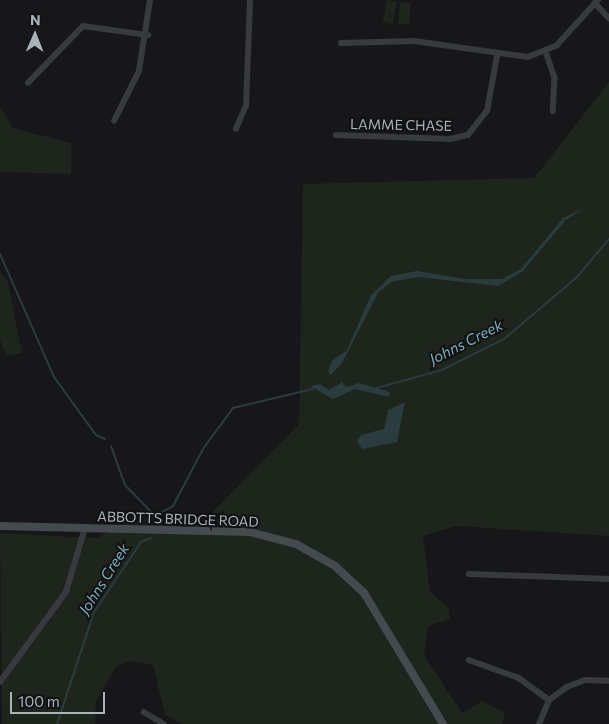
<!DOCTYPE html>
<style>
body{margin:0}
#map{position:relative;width:609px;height:724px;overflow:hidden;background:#171719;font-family:Commissioner,sans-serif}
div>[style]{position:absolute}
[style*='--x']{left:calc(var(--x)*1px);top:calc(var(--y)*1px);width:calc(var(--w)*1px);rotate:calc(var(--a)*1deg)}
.green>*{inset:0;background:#1d251c;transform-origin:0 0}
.water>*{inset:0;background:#2b3c3f}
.stream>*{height:2px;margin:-1px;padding:0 1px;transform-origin:1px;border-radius:1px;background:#2b3c3f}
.minor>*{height:5.5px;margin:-2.75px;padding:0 2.75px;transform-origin:2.75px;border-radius:2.75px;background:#373b3f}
.secondary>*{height:8px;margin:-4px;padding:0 4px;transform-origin:4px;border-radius:4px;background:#454a4f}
span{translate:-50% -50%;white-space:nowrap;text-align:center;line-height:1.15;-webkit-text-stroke:4px #121214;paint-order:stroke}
.street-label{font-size:14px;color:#a8b3ba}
.water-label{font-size:15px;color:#7caeb8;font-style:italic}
.north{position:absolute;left:10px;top:10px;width:50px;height:50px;-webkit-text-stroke:4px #121214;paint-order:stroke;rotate:1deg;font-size:14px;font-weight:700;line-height:20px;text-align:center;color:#a8b3ba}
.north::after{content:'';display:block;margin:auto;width:18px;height:22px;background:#a8b3ba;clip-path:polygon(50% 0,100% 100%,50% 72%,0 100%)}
.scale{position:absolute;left:10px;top:692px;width:95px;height:22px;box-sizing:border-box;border:2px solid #a8b3ba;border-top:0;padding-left:6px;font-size:15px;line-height:18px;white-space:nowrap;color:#a8b3ba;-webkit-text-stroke:4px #121214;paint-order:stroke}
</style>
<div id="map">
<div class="green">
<i style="left:387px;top:0;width:10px;height:23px;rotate:11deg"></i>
<i style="left:400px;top:2px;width:11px;height:22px;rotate:5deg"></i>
<i style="clip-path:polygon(609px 82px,609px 536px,457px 526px,423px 536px,430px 592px,448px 607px,450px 619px,428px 626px,424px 655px,462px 713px,482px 701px,505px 713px,502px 724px,182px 724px,165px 715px,153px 665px,128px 661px,116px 667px,96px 702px,95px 724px,2px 724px,0 533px,96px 538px,124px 524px,200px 525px,299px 424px,303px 184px,534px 178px)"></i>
<i style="clip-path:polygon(0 106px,13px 128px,71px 143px,71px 174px,0 172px)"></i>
<i style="clip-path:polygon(0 270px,8px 282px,22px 353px,6px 356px,0 340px)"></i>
</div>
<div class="water">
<i style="clip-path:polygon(584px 208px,566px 220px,522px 272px,498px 286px,418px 277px,391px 282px,378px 293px,342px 363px,331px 375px,328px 372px,332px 361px,347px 350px,371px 295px,391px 276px,417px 271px,465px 279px,502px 279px,521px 269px,563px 218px)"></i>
<i style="clip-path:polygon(342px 382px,346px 387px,359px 383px,390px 392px,389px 397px,355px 389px,333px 399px,310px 386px,320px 384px,329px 390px)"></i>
<i style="clip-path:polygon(405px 402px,397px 442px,362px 449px,357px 441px,361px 435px,384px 429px,388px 410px)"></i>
</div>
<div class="stream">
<i style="--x:0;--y:254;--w:134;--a:66.3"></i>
<i style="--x:54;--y:377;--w:72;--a:54.1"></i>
<i style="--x:96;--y:435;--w:10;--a:24"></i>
<i style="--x:373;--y:389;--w:72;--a:-15.4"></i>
<i style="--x:442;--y:370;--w:69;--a:-26.6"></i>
<i style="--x:504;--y:339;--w:94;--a:-40.3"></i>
<i style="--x:576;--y:278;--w:51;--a:-49.8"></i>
<i style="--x:111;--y:446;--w:41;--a:70.3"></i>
<i style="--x:125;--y:485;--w:43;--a:45.9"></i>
<i style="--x:155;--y:516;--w:21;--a:-29"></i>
<i style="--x:173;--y:506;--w:64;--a:-62.2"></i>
<i style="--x:203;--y:449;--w:51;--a:-53.8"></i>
<i style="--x:233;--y:408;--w:82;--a:-13.4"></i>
<i style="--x:57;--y:724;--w:118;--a:-71.7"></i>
<i style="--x:94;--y:612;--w:84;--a:-56.1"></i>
<i style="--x:141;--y:542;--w:11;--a:-22"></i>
</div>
<div class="minor">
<i style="--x:595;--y:3;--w:21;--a:47"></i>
<i style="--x:341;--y:43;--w:73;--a:-1.6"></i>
<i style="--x:414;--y:41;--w:115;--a:8"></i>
<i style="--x:528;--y:57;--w:31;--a:-22"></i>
<i style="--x:557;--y:45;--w:61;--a:-47.7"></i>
<i style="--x:546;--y:52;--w:28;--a:71"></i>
<i style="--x:555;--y:78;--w:33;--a:93"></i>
<i style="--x:28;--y:83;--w:79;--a:-46"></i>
<i style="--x:83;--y:26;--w:66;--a:7.9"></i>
<i style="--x:114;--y:121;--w:56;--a:-63.4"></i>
<i style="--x:139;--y:71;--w:72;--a:-81.2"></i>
<i style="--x:236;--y:129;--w:25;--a:-67"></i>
<i style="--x:246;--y:106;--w:106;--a:-87.8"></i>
<i style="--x:336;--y:135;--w:114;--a:2"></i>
<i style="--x:450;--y:139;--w:18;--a:-13"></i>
<i style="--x:468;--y:135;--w:31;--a:-52"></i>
<i style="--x:487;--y:111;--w:56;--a:-79.7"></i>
<i style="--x:469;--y:574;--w:140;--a:2"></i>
<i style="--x:469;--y:660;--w:53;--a:19.8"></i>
<i style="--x:519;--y:678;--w:37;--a:36"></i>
<i style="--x:0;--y:682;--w:112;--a:-53.7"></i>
<i style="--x:66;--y:592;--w:67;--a:-73.5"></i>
<i style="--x:144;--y:712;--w:23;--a:31"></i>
<i style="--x:539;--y:724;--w:26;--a:-67"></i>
<i style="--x:549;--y:700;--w:22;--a:-36"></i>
<i style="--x:567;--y:687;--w:19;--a:-21"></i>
<i style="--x:585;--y:680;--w:24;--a:2"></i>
</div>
<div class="secondary">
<i style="--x:0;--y:526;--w:250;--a:1.4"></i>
<i style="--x:250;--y:532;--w:48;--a:14.6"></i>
<i style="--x:296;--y:544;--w:45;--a:29.4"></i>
<i style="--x:335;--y:566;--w:40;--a:43"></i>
<i style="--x:364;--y:593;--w:153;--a:58.9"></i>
</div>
<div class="street-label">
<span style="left:401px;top:125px;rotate:1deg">LAMME CHASE</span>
<span style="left:178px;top:519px;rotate:2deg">ABBOTTS BRIDGE ROAD</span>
</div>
<div class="water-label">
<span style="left:466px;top:342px;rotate:-27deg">Johns Creek</span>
<span style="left:104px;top:579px;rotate:-58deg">Johns Creek</span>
</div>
<div class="north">N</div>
<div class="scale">100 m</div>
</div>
